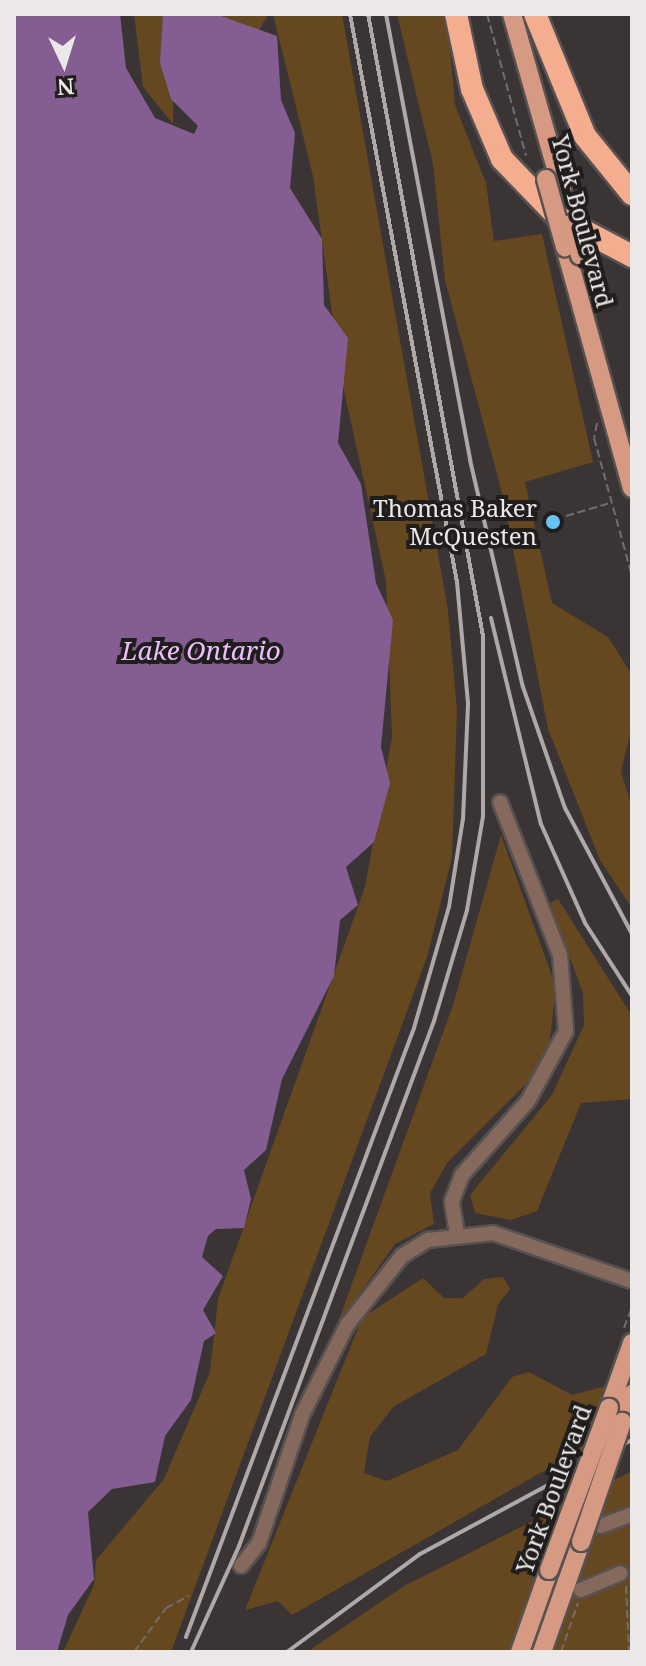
<!DOCTYPE html>
<style>
body{margin:0}
#map{position:relative;width:646px;height:1666px;overflow:hidden;background:#3b3434;font-family:"Noto Serif",serif}
div>[style]{position:absolute}
[style*='--x']{left:calc(var(--x)*1px);top:calc(var(--y)*1px);width:calc(var(--w)*1px);rotate:calc(var(--a)*1deg)}
.green>*{inset:0;background:#65481f}
.water>*{inset:0;background:#845d92}
.minor-tunnel>*{height:14px;margin-top:-7px;transform-origin:0;background:repeating-linear-gradient(90deg,#564f4f 0 14px,transparent 0 21px)}
.path>*{height:2px;margin-top:-1px;transform-origin:0;background:repeating-linear-gradient(90deg,#736c6c 0 8px,transparent 0 12px)}
.roads{filter:drop-shadow(2px 0 #575151) drop-shadow(-2px 0 #575151) drop-shadow(0 2px #575151) drop-shadow(0 -2px #575151)}
.minor>*{height:14px;margin:-7px;padding:0 7px;transform-origin:7px;border-radius:7px;background:#86695d}
.major>*{height:18px;margin:-9px;padding:0 9px;transform-origin:9px;border-radius:9px;background:#d59a81}
.highway>*{height:22px;margin:-11px;padding:0 11px;transform-origin:11px;border-radius:11px;background:#f4ad8f}
.rail>*{height:4px;margin:-2px;padding:0 2px;transform-origin:2px;border-radius:2px;background:#aea8a8}
.bridges{filter:drop-shadow(2px 0 #575151) drop-shadow(-2px 0 #575151) drop-shadow(0 2px #575151) drop-shadow(0 -2px #575151)}
.major-bridge>*{height:18px;margin:-9px;padding:0 9px;transform-origin:9px;border-radius:9px;background:#d59a81}
.dots>*{width:22px;height:22px;translate:-50% -50%;box-sizing:border-box;border:4px solid #201d1d;border-radius:50%}
span{translate:-50% -50%;white-space:nowrap;text-align:center;line-height:1.15;-webkit-text-stroke:8px #201d1d;paint-order:stroke}
.street-label{font-size:24px;color:#ede8e8}
.poi-label{font-size:24px;color:#ede8e8}
.right{translate:-100% -50%;text-align:right}
.water-label{font-size:26px;color:#edbefd;font-style:italic}
.frame{position:absolute;inset:0;border:16px solid #ede8e8;pointer-events:none}
.north{position:absolute;left:24px;top:24px;width:80px;height:80px;-webkit-text-stroke:6px #201d1d;paint-order:stroke;rotate:176deg;font-size:22px;font-weight:700;line-height:32px;text-align:center;color:#ede8e8}
.north::after{content:'';display:block;margin:auto;width:28px;height:36px;background:#ede8e8;clip-path:polygon(50% 0,100% 100%,50% 72%,0 100%)}
</style>
<div id="map">
<div class="green">
<i style="clip-path:polygon(134px 14px,174px 14px,173px 124px,143px 87px)"></i>
<i style="clip-path:polygon(175px 14px,269px 14px,253px 39px)"></i>
<i style="clip-path:polygon(273px 14px,342px 14px,448px 610px,457px 710px,452px 857px,427px 957px,171px 1652px,63px 1652px,94px 1585px,96px 1560px,164px 1479px,210px 1372px,218px 1299px,365px 887px,392px 737px,386px 581px,341px 377px,313px 176px)"></i>
<i style="clip-path:polygon(397px 14px,447px 14px,455px 105px,486px 183px,494px 241px,542px 234px,593px 462px,525px 482px,552px 603px,608px 637px,632px 675px,632px 726px,621px 772px,632px 807px,632px 908px,600px 860px,548px 729px,502px 493px,445px 280px,433px 164px)"></i>
<i style="clip-path:polygon(501px 835px,556px 987px,549px 1046px,529px 1081px,447px 1163px,430px 1193px,434px 1224px,395px 1244px,337px 1325px,453px 1005px)"></i>
<i style="clip-path:polygon(558px 899px,632px 1016px,632px 1099px,581px 1103px,537px 1211px,511px 1220px,475px 1213px,470px 1195px,552px 1095px,584px 1025px,583px 993px,550px 903px)"></i>
<i style="clip-path:polygon(503px 1277px,510px 1289px,498px 1304px,486px 1354px,393px 1407px,370px 1437px,364px 1473px,387px 1481px,458px 1450px,512px 1377px,529px 1372px,572px 1395px,632px 1379px,632px 1431px,542px 1472px,292px 1615px,278px 1601px,245px 1610px,362px 1318px,423px 1278px,444px 1298px,463px 1298px,484px 1279px)"></i>
<i style="clip-path:polygon(632px 1471px,632px 1652px,307px 1652px,404px 1586px)"></i>
</div>
<div class="water">
<i style="clip-path:polygon(14px 14px,120px 14px,126px 68px,155px 118px,194px 134px,198px 126px,171px 99px,160px 63px,163px 14px,215px 14px,277px 36px,281px 100px,295px 133px,290px 188px,322px 239px,324px 305px,348px 338px,338px 443px,361px 484px,376px 583px,393px 620px,381px 747px,390px 783px,374px 842px,346px 867px,358px 905px,340px 920px,334px 976px,282px 1079px,266px 1150px,244px 1170px,251px 1199px,244px 1228px,216px 1229px,208px 1236px,202px 1257px,223px 1276px,203px 1310px,216px 1333px,204px 1341px,191px 1400px,165px 1436px,155px 1482px,112px 1489px,88px 1512px,94px 1579px,68px 1615px,57px 1652px,14px 1652px)"></i>
</div>
<div class="minor-tunnel">
<i style="--x:536;--y:1560;--w:60;--a:-27.8"></i>
</div>
<div class="path">
<i style="--x:487;--y:14;--w:147;--a:74.6"></i>
<i style="--x:597;--y:423;--w:15;--a:101"></i>
<i style="--x:594;--y:438;--w:143;--a:74.6"></i>
<i style="--x:566;--y:516;--w:46;--a:-16.5"></i>
<i style="--x:624;--y:1328;--w:22;--a:-69"></i>
<i style="--x:626;--y:1586;--w:66;--a:87.4"></i>
<i style="--x:134;--y:1652;--w:54;--a:-54"></i>
<i style="--x:166;--y:1608;--w:26;--a:-28"></i>
<i style="--x:561;--y:1652;--w:52;--a:-70.9"></i>
</div>
<div class="roads">
<div class="minor">
<i style="--x:457;--y:1234;--w:33;--a:-99"></i>
<i style="--x:452;--y:1201;--w:28;--a:-69"></i>
<i style="--x:462;--y:1175;--w:99;--a:-48.3"></i>
<i style="--x:528;--y:1101;--w:80;--a:-61.5"></i>
<i style="--x:566;--y:1031;--w:76;--a:-94.5"></i>
<i style="--x:560;--y:955;--w:164;--a:-111.4"></i>
<i style="--x:601;--y:1526;--w:33;--a:-21"></i>
<i style="--x:241;--y:1566;--w:29;--a:-52"></i>
<i style="--x:259;--y:1543;--w:135;--a:-71.4"></i>
<i style="--x:302;--y:1415;--w:101;--a:-63.4"></i>
<i style="--x:347;--y:1325;--w:88;--a:-51.4"></i>
<i style="--x:402;--y:1256;--w:31;--a:-32"></i>
<i style="--x:428;--y:1240;--w:65;--a:-6.1"></i>
<i style="--x:493;--y:1233;--w:147;--a:19.1"></i>
<i style="--x:581;--y:1590;--w:43;--a:-23"></i>
</div>
<div class="major">
<i style="--x:512;--y:14;--w:183;--a:74.1"></i>
<i style="--x:565;--y:247;--w:250;--a:74.5"></i>
<i style="--x:609;--y:1408;--w:69;--a:-70.5"></i>
<i style="--x:622;--y:1422;--w:30;--a:-70"></i>
<i style="--x:520;--y:1652;--w:87;--a:-70.5"></i>
<i style="--x:542;--y:1652;--w:117;--a:-70.5"></i>
</div>
<div class="highway">
<i style="--x:456;--y:14;--w:77;--a:78"></i>
<i style="--x:472;--y:89;--w:76;--a:66.8"></i>
<i style="--x:502;--y:159;--w:81;--a:46"></i>
<i style="--x:558;--y:217;--w:84;--a:27.8"></i>
<i style="--x:535;--y:14;--w:132;--a:67.7"></i>
<i style="--x:585;--y:136;--w:75;--a:51"></i>
</div>
</div>
<div class="rail">
<i style="--x:386;--y:14;--w:454;--a:79.3"></i>
<i style="--x:470;--y:460;--w:233;--a:76.9"></i>
<i style="--x:523;--y:687;--w:128;--a:70.9"></i>
<i style="--x:565;--y:808;--w:143;--a:62"></i>
<i style="--x:491;--y:618;--w:212;--a:76.4"></i>
<i style="--x:541;--y:824;--w:108;--a:66"></i>
<i style="--x:585;--y:923;--w:87;--a:57.2"></i>
<i style="--x:186;--y:1637;--w:650;--a:-69.47"></i>
<i style="--x:414;--y:1028;--w:126;--a:-73.9"></i>
<i style="--x:449;--y:907;--w:89;--a:-81"></i>
<i style="--x:463;--y:819;--w:116;--a:-87.5"></i>
<i style="--x:468;--y:703;--w:121;--a:-95.2"></i>
<i style="--x:457;--y:582;--w:578;--a:-100.67"></i>
<i style="--x:191;--y:1652;--w:116;--a:-65.6"></i>
<i style="--x:239;--y:1546;--w:560;--a:-69.62"></i>
<i style="--x:434;--y:1021;--w:116;--a:-73.4"></i>
<i style="--x:467;--y:910;--w:95;--a:-80.3"></i>
<i style="--x:483;--y:816;--w:180;--a:-90"></i>
<i style="--x:483;--y:636;--w:633;--a:-100.47"></i>
<i style="--x:287;--y:1652;--w:165;--a:-36.4"></i>
<i style="--x:420;--y:1554;--w:241;--a:-28.3"></i>
</div>
<div class="bridges">
<div class="major-bridge">
<i style="--x:546;--y:179;--w:71;--a:74.4"></i>
<i style="--x:571;--y:224;--w:33;--a:74"></i>
<i style="--x:581;--y:1542;--w:127;--a:-71.1"></i>
<i style="--x:549;--y:1570;--w:173;--a:-69.7"></i>
</div>
</div>
<div class="dots">
<i style="left:553px;top:522px;background:#67c4f0"></i>
</div>
<div class="street-label">
<span style="left:583px;top:221px;rotate:75deg">York Boulevard</span>
<span style="left:553px;top:1489px;rotate:-70deg">York Boulevard</span>
</div>
<div class="poi-label">
<span class="right" style="left:537px;top:522px">Thomas Baker<br>McQuesten</span>
</div>
<div class="water-label">
<span style="left:201px;top:651px">Lake Ontario</span>
</div>
<div class="frame"></div>
<div class="north">N</div>
</div>
